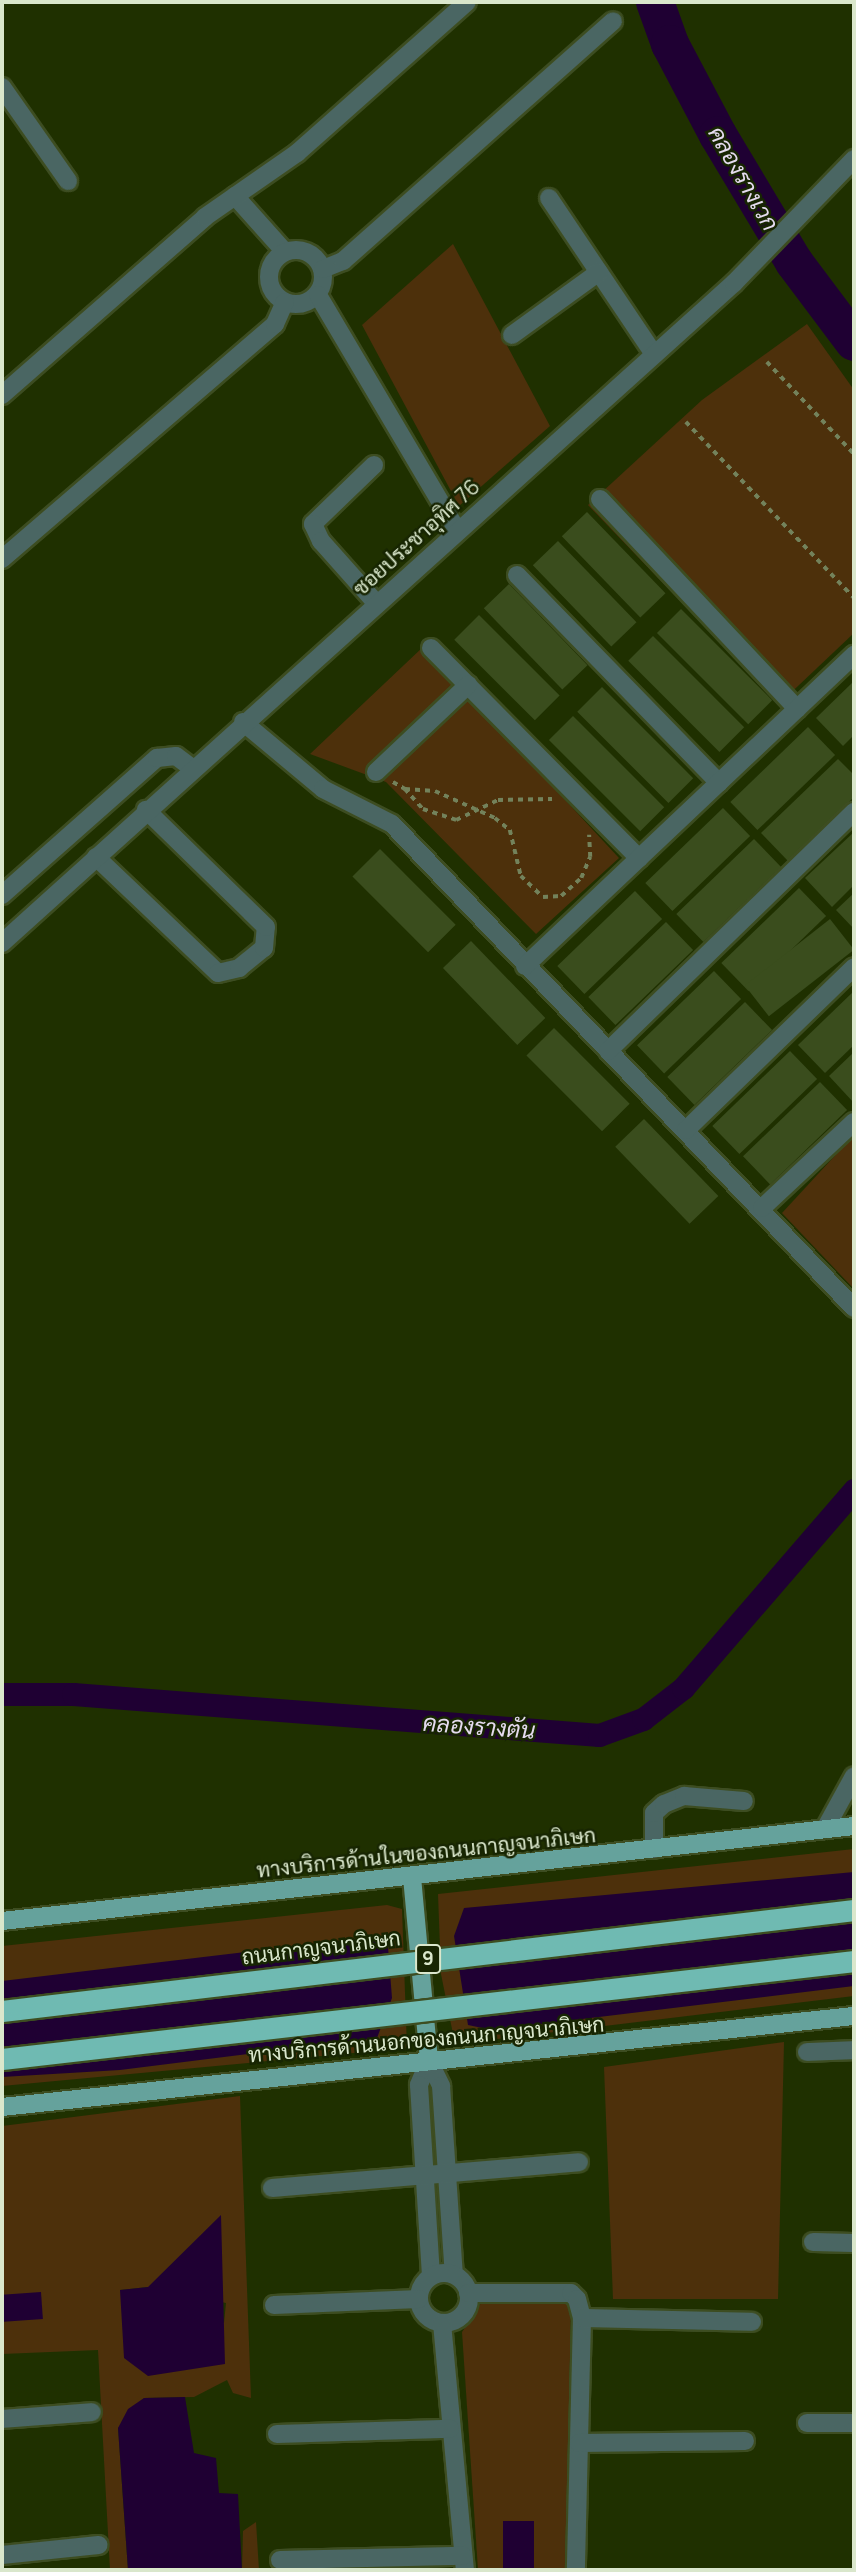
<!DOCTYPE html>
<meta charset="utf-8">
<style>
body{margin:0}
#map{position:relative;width:856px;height:2572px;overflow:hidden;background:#1f3000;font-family:Manrope,Sarabun,sans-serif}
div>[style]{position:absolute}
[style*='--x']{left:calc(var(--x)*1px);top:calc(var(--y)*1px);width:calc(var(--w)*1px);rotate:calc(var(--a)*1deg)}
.green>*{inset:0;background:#4d300b}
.water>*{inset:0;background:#1f0033;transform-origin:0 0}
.canal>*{height:23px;margin:-11.5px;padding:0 11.5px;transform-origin:11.5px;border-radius:11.5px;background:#1f0033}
.river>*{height:38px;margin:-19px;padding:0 19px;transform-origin:19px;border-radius:19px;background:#1f0033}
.building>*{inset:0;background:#3a4d1d;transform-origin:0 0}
.path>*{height:3.5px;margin-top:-1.75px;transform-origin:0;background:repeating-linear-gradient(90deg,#73825b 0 5px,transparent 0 10px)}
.roads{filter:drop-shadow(2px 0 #3d4d21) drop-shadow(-2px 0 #3d4d21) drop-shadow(0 2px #3d4d21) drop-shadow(0 -2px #3d4d21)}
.minor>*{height:18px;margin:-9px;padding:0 9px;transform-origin:9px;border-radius:9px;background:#4a6663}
.minor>.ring{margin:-9px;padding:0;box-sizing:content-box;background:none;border:18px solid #4a6663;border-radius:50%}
.major>*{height:18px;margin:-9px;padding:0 9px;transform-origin:9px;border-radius:9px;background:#65a29c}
.bridges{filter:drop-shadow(2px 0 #3d4d21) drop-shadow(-2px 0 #3d4d21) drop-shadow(0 2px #3d4d21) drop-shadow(0 -2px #3d4d21)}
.highway-bridge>*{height:21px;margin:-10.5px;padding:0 10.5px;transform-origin:10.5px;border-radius:10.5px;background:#6fbab2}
span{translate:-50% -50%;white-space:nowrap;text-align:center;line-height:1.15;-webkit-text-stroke:5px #172502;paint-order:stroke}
.shield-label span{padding:2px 5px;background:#172502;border:2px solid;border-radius:5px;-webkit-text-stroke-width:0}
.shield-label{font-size:19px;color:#dae7cc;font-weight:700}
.street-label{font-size:21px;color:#dae7cc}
.water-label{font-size:23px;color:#e5dbef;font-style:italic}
.frame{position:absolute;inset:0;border:4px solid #dae7cc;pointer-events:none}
</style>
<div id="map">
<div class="green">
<i style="clip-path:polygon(453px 244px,550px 426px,459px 506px,362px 325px)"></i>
<i style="clip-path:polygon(807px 324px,854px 390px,854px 633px,779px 704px,588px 505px,702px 400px)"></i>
<i style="clip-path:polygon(423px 647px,619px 858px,536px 934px,386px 782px,310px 754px)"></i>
<i style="clip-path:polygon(854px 1135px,854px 1289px,782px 1213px)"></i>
<i style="clip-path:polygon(854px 1849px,854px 1996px,455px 2044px,441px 1974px,438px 1894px)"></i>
<i style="clip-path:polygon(387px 1905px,402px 1909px,407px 2048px,2px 2086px,2px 1946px)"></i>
<i style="clip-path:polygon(784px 2042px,778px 2299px,613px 2299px,604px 2067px)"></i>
<i style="clip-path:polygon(evenodd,240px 2096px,251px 2398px,233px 2393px,227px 2380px,194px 2397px,144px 2398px,118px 2428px,128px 2570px,110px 2570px,98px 2350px,2px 2354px,2px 2126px,240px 2096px,148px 2287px,226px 2303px,224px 2323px,120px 2290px,148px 2287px)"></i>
<i style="clip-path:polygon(485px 2297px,560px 2299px,571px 2306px,566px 2570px,478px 2570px,462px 2332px)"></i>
<i style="clip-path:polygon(256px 2522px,259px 2570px,242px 2570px,243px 2531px)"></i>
</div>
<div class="water">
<i style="clip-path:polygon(854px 1872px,854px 1986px,492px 2030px,468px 2025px,454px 1936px,464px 1908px)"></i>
<i style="clip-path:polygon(371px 1937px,388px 1947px,392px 1998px,377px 2038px,120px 2070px,2px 2077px,2px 1981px)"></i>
<i style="clip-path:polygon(221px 2215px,225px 2364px,148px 2376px,124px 2358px,120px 2290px,148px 2287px)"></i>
<i style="left:41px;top:2292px;width:27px;height:39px;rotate:86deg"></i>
<i style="clip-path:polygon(185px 2397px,194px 2453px,216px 2458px,219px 2493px,238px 2494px,242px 2570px,128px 2570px,118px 2428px,128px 2409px,144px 2398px)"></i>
<i style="left:503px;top:2521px;width:31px;height:49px"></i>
</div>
<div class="canal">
<i style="--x:2;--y:1694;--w:71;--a:0"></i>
<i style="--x:73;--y:1694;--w:528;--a:4.46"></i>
<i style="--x:599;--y:1735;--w:47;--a:-20"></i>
<i style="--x:643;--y:1719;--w:51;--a:-37.8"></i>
<i style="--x:683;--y:1688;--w:262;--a:-49.2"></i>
</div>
<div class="river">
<i style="--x:655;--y:2;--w:45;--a:70.3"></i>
<i style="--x:670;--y:44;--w:103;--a:62.2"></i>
<i style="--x:718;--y:135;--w:148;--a:59.1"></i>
<i style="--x:794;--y:262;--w:100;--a:53.1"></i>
</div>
<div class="building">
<i style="left:587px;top:512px;width:113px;height:35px;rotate:46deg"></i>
<i style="left:558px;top:541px;width:113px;height:35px;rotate:46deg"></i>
<i style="left:509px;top:584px;width:113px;height:35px;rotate:46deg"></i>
<i style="left:681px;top:609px;width:129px;height:34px;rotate:45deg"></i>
<i style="left:479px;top:615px;width:114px;height:35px;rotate:45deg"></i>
<i style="left:653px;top:636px;width:129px;height:35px;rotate:45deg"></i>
<i style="clip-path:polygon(854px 681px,854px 735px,843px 746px,816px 718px)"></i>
<i style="left:602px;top:687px;width:129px;height:35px;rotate:45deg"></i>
<i style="left:573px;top:716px;width:129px;height:34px;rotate:45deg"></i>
<i style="left:808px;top:727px;width:39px;height:108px;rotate:46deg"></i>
<i style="clip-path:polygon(838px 759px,854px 775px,854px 797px,788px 861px,761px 833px)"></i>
<i style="left:723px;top:808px;width:39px;height:108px;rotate:46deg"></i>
<i style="clip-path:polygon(854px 832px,854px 885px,832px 907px,805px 878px)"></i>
<i style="left:754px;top:839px;width:39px;height:108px;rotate:46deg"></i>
<i style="left:380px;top:849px;width:107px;height:39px;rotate:45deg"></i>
<i style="left:799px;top:888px;width:39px;height:108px;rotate:46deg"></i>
<i style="left:635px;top:891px;width:39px;height:108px;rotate:46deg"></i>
<i style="clip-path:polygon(854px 893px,854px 929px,836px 910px)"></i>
<i style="left:830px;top:919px;width:39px;height:108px;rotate:52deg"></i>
<i style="left:666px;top:922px;width:39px;height:108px;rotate:46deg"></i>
<i style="left:471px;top:941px;width:107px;height:39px;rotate:46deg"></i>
<i style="left:714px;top:971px;width:39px;height:107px;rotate:46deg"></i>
<i style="clip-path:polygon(854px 991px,854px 1045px,825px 1073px,798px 1045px)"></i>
<i style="left:745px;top:1002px;width:39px;height:108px;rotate:46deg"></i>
<i style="left:554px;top:1028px;width:107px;height:39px;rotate:45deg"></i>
<i style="left:790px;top:1051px;width:39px;height:108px;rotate:46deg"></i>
<i style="clip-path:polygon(854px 1052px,854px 1103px,829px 1076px)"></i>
<i style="left:820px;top:1082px;width:39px;height:107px;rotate:46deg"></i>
<i style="left:644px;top:1119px;width:107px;height:40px;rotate:46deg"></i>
</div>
<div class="path">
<i style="--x:767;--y:362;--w:127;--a:46.6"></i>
<i style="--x:686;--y:422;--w:243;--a:46.3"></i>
<i style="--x:393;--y:782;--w:14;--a:30"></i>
<i style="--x:405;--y:789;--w:30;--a:4"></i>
<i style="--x:435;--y:791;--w:66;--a:24.2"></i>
<i style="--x:495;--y:818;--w:19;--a:39"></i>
<i style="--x:510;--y:830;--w:47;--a:76.6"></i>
<i style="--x:521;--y:876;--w:30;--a:44"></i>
<i style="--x:543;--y:897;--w:18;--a:-3"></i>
<i style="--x:561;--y:896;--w:27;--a:-42"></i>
<i style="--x:581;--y:878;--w:23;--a:-67"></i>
<i style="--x:590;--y:857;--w:22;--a:-93"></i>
<i style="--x:405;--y:789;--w:27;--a:48"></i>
<i style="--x:423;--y:809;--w:35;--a:18"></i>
<i style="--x:456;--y:820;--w:47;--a:-25.5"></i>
<i style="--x:498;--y:800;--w:54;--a:-1.1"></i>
</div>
<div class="roads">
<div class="minor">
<i style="--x:2;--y:87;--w:115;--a:54.9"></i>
<i style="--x:235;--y:196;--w:75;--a:48.2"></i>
<i style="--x:549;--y:198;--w:188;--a:56.1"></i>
<i class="ring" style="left:269px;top:250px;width:36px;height:36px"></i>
<i style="--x:323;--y:269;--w:22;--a:-22"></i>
<i style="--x:343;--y:261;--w:361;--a:-41.6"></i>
<i style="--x:318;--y:295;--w:273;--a:59.4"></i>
<i style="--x:512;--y:335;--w:107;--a:-35.9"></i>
<i style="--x:2;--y:395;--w:270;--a:-41.2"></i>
<i style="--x:205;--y:217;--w:112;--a:-34.8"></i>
<i style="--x:297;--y:153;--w:227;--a:-41.6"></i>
<i style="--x:374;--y:465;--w:85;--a:136"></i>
<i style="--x:313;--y:524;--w:19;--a:65"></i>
<i style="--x:321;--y:541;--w:83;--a:48.4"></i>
<i style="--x:600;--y:499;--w:288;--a:46.8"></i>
<i style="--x:2;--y:559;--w:360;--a:-40.7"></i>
<i style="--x:275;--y:324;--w:24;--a:-66"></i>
<i style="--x:517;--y:575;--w:290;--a:45.8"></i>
<i style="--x:431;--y:648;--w:296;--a:45.3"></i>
<i style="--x:243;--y:722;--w:104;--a:39.9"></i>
<i style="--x:323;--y:789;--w:77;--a:26.9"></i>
<i style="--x:392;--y:824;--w:669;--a:46.33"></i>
<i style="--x:376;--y:772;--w:127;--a:-43.4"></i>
<i style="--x:96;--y:857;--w:168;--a:43.6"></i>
<i style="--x:218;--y:973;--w:22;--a:-13"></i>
<i style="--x:239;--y:968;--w:32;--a:-39"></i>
<i style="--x:264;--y:948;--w:21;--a:-85"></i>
<i style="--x:266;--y:927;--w:168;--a:-135.7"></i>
<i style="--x:2;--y:895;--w:207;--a:-41.5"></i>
<i style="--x:157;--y:758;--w:19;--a:-6"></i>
<i style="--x:176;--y:756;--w:20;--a:37"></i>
<i style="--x:2;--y:943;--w:986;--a:-42.04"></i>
<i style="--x:734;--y:283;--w:173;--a:-45.9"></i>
<i style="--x:525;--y:966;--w:453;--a:-43.4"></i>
<i style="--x:608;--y:1051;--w:343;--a:-44.2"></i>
<i style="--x:686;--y:1130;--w:234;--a:-44.1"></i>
<i style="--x:762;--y:1208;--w:126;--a:-43.1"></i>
<i style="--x:825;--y:1829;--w:60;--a:-61.3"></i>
<i style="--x:654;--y:1849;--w:36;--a:-90"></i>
<i style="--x:654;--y:1813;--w:13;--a:-42"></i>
<i style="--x:664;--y:1804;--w:22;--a:-22"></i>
<i style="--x:684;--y:1796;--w:60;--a:4.8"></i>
<i style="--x:807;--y:2052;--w:47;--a:-2.4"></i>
<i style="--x:429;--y:2061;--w:26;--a:113"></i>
<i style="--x:419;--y:2085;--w:191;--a:86.4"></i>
<i style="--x:429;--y:2061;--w:28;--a:64"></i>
<i style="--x:441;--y:2086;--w:189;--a:86.1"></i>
<i style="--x:272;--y:2188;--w:308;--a:-4.8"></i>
<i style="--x:813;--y:2242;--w:41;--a:1.4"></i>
<i class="ring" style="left:419px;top:2273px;width:32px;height:32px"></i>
<i style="--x:468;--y:2293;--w:103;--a:0"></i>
<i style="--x:571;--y:2293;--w:8;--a:45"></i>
<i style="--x:577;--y:2299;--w:20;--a:75"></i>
<i style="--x:582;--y:2318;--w:252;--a:91.4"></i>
<i style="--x:274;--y:2305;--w:145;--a:-2.4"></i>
<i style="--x:582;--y:2318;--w:170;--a:1.3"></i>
<i style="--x:442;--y:2323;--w:248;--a:84.7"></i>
<i style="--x:2;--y:2419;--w:90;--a:-4.4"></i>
<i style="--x:807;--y:2423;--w:47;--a:0"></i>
<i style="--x:277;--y:2434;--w:173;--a:-1.7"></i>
<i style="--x:579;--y:2443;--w:166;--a:-0.7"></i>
<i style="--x:2;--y:2555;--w:97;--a:-5.9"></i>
<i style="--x:280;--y:2560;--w:183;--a:-1.3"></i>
</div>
<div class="major">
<i style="--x:412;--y:1877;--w:185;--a:84.7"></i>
<i style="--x:2;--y:1921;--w:857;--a:-6.36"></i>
<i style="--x:2;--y:2107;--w:857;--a:-6.1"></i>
</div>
</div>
<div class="bridges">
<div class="highway-bridge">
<i style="--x:2;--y:2011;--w:858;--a:-6.76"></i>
<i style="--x:2;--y:2059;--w:858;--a:-6.56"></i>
</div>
</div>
<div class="shield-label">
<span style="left:428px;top:1959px">9</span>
</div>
<div class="street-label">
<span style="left:416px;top:537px;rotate:-42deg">ซอยประชาอุทิศ 76</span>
<span style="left:426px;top:1852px;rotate:-6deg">ทางบริการด้านในของถนนกาญจนาภิเษก</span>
<span style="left:321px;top:1947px;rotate:-7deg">ถนนกาญจนาภิเษก</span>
<span style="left:426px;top:2039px;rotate:-5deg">ทางบริการด้านนอกของถนนกาญจนาภิเษก</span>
</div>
<div class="water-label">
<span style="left:744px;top:178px;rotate:60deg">คลองรางเวก</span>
<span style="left:479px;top:1726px;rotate:4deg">คลองรางตัน</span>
</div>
<div class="frame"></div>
</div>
